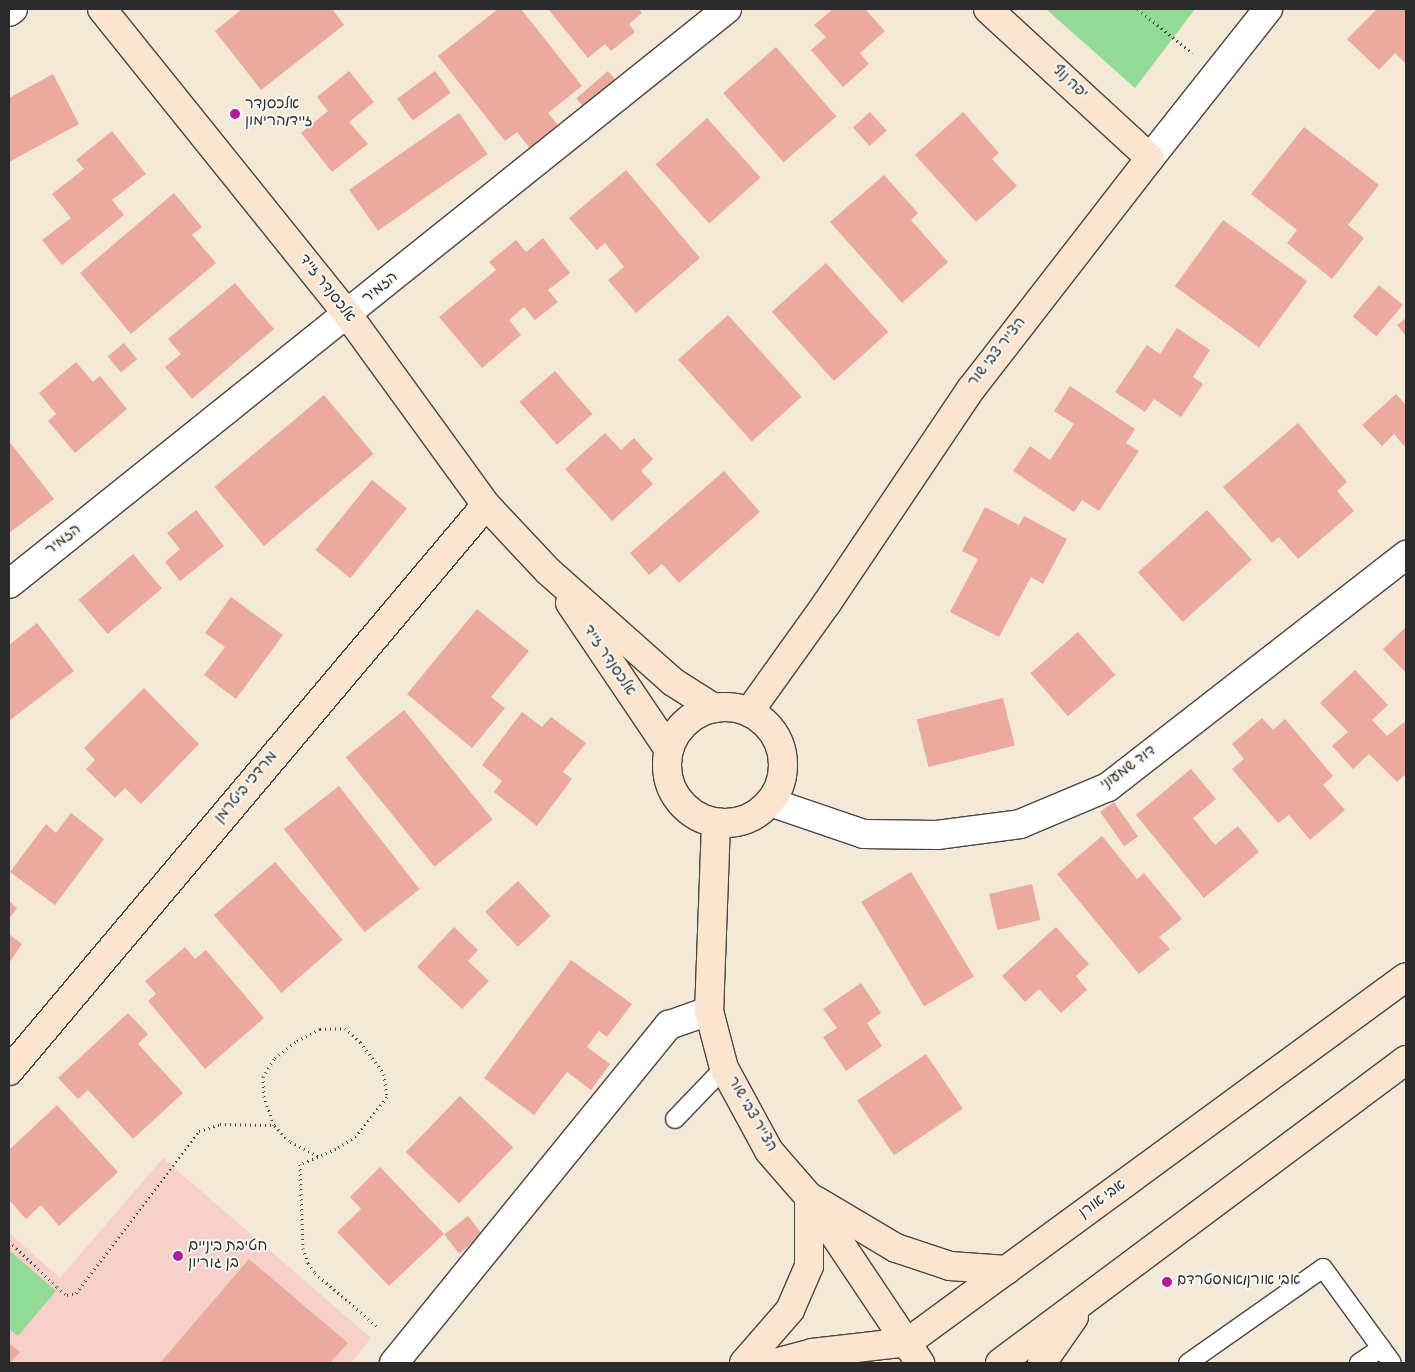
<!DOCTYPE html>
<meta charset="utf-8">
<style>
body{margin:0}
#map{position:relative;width:1415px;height:1372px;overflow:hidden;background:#f4e8d6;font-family:"Gochi Hand","Playpen Sans Hebrew",sans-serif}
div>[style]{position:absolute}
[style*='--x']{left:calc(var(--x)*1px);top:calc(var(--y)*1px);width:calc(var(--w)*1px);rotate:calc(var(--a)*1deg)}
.built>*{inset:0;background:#f7d0ca}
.green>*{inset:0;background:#91db96}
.building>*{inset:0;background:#ecaa9e;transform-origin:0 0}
.path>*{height:3px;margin-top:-1.5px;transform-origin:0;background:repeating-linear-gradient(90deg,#494745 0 1px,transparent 0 5px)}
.roads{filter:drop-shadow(1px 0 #494745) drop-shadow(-1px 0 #494745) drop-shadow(0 1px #494745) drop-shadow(0 -1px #494745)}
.lane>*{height:18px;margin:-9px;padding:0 9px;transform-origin:9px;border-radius:9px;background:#fff}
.street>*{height:28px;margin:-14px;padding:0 14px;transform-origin:14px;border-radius:14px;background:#fff}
.secondary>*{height:28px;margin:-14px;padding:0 14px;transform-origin:14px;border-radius:14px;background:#fce5cf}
.secondary>.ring{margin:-14px;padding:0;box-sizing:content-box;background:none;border:28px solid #fce5cf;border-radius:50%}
.dots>*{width:14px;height:14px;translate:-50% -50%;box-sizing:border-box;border:2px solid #f6f6f2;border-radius:50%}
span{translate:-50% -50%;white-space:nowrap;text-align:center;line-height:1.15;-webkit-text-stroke:4px #f6f6f2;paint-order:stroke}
.street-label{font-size:15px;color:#2b2b2b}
.poi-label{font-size:15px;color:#2b2b2b}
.left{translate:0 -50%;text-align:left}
.frame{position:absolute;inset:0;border:10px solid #2b2b2b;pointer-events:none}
</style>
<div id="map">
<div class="built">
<i style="clip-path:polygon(163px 1158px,371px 1338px,351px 1363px,9px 1363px,9px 1233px,60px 1278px)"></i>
</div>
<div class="green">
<i style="clip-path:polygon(1046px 9px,1195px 9px,1135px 88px)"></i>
<i style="clip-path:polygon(9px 1250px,56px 1291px,18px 1336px,9px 1329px)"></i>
</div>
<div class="building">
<i style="clip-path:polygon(242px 9px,332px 9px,344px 25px,261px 90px,215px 31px)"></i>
<i style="clip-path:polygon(498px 9px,521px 9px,582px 86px,548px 113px,565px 134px,536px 156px,517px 132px,505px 141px,438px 56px)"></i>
<i style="clip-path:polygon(548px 9px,639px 9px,642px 13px,629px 24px,635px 32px,611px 51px,605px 44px,588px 58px)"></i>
<i style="clip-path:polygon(833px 9px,865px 9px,885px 31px,860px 53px,869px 64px,843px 87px,811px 50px,826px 37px,814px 25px)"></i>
<i style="clip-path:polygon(1377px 9px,1406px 9px,1406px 64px,1395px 53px,1379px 70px,1347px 39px)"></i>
<i style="left:776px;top:47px;width:92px;height:70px;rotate:49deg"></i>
<i style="clip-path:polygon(349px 71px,374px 102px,349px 122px,368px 144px,332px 172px,301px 133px,328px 111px,317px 97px)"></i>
<i style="left:435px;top:71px;width:27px;height:47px;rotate:54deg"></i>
<i style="left:608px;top:71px;width:23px;height:42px;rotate:49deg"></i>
<i style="clip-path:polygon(53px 74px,79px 124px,9px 162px,9px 98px)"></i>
<i style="left:870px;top:112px;width:25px;height:23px;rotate:48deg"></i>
<i style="clip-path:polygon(963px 112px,999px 153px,992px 159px,1017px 186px,976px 222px,915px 155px)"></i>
<i style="left:459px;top:113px;width:50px;height:134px;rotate:55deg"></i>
<i style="left:707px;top:118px;width:80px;height:69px;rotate:48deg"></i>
<i style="clip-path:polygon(1304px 127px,1379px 185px,1348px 225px,1364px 238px,1332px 279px,1287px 243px,1297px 230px,1251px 194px)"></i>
<i style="clip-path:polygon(112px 131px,146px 174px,112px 200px,124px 215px,62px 265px,42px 240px,71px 218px,52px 194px,84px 169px,76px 160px)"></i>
<i style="clip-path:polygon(626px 170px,700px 258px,636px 313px,608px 280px,624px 267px,605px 243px,597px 250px,569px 218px)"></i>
<i style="clip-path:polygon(884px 175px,918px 213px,911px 220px,948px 262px,902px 303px,830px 222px)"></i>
<i style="clip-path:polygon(174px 193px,202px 227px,192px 235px,216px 263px,131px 334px,80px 273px)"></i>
<i style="left:1223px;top:220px;width:104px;height:82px;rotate:36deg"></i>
<i style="clip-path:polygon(543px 238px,570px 273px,548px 290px,558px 302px,535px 320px,524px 307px,509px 320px,521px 335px,482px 368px,439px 317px,496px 270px,489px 262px,516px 240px,526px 252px)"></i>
<i style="left:826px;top:263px;width:93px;height:73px;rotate:48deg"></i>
<i style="clip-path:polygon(235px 283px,274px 329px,192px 399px,165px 367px,181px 354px,168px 339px)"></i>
<i style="left:1379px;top:285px;width:31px;height:41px;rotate:40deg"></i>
<i style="left:728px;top:315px;width:110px;height:67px;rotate:48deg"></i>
<i style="clip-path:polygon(1406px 318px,1406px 336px,1397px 325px)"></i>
<i style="clip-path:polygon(1177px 328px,1210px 350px,1193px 377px,1203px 384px,1181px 417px,1154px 399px,1145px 412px,1115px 392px,1147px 345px,1160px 354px)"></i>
<i style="left:124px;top:343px;width:21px;height:21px;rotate:51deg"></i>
<i style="clip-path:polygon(76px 362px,93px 382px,100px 376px,127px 409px,75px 453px,48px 421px,56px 414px,39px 393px)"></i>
<i style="left:555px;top:371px;width:57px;height:47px;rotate:49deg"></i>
<i style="clip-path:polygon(1070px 386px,1135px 429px,1126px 443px,1139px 451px,1099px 511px,1082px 500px,1074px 512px,1013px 471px,1030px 446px,1050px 460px,1074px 424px,1054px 411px)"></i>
<i style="clip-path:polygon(1396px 394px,1406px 405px,1406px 443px,1404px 446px,1394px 434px,1382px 446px,1362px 425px)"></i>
<i style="left:324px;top:395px;width:77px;height:143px;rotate:50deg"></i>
<i style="clip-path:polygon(1298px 423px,1347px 482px,1337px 491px,1354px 511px,1298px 559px,1279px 537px,1272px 543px,1223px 487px)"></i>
<i style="clip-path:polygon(605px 433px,621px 450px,634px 438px,653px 459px,641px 471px,653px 484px,612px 521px,565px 469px)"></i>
<i style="clip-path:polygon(9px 441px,54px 499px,9px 533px)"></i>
<i style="clip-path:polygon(724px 471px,760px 512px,679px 583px,662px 564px,649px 575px,630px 553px)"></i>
<i style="left:372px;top:480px;width:45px;height:90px;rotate:39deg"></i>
<i style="clip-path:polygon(985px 507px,1019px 525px,1024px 516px,1067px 539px,1043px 584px,1031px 577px,999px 637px,950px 612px,978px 559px,962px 551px)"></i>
<i style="clip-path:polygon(196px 510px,224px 546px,180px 581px,165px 562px,180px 549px,167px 533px)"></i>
<i style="left:1207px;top:510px;width:67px;height:93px;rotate:48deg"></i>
<i style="left:133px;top:554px;width:45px;height:71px;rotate:50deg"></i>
<i style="clip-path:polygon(231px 597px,283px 635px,236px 699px,204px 675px,225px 647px,205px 633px)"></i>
<i style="clip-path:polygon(477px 609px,529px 651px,491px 697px,505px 708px,472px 748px,407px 694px)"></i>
<i style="clip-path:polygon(37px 623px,74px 671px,9px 721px,9px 645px)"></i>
<i style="clip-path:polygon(1406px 627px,1406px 673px,1383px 649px)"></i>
<i style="left:1078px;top:632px;width:57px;height:63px;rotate:49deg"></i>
<i style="clip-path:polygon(1355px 670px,1388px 705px,1372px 720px,1387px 736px,1404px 722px,1406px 724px,1406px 774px,1397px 782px,1369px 754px,1353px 769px,1332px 746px,1348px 732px,1320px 703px)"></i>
<i style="clip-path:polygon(144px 688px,199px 744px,141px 804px,125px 788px,115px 798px,86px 769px,95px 760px,84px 748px)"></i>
<i style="left:1003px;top:698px;width:49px;height:89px;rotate:76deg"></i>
<i style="left:404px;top:710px;width:141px;height:75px;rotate:51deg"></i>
<i style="clip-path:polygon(522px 712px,542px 727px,551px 717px,586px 743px,563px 772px,572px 779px,537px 826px,494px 792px,502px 781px,482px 765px)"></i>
<i style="clip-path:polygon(1262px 718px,1273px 730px,1285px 719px,1333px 776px,1323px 785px,1345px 810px,1310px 840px,1289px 815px,1278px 823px,1232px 769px,1244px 759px,1232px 744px)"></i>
<i style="clip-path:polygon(1191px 769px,1216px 799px,1193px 818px,1215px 845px,1238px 826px,1259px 852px,1204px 898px,1136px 815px)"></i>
<i style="left:339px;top:786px;width:131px;height:70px;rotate:52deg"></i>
<i style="left:1114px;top:802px;width:42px;height:17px;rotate:55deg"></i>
<i style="clip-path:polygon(71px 813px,104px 839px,55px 905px,10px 872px,46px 824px,56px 833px)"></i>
<i style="clip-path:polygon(1102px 836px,1137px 879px,1144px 873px,1182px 919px,1159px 937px,1170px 949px,1139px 974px,1057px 874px)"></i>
<i style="left:275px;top:862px;width:103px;height:81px;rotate:49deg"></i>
<i style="left:911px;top:872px;width:122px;height:58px;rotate:59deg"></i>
<i style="left:518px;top:881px;width:48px;height:45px;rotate:47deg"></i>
<i style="left:1032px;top:884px;width:37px;height:44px;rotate:77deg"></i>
<i style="clip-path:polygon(9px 901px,17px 908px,9px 919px)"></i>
<i style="clip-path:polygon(454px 927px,478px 950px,468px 961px,489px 981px,462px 1009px,417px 967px)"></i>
<i style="clip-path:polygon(1056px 927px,1089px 964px,1076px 976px,1087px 990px,1061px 1013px,1039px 989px,1025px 1002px,1002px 976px)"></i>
<i style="clip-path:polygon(9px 934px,22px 944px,9px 963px)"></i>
<i style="clip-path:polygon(185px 947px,195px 959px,206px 950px,264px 1018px,205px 1069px,148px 1001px,156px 994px,145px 981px)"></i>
<i style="clip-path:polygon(571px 960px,632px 1004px,607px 1037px,599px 1031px,587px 1047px,610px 1064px,591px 1090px,567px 1072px,534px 1115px,484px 1078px)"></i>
<i style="clip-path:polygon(861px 983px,881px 1013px,867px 1023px,882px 1046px,846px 1071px,823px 1037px,837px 1028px,823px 1009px)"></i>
<i style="clip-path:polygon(128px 1013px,148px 1034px,138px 1044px,183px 1093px,133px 1139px,88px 1090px,78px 1099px,58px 1078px)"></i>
<i style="left:926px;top:1054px;width:66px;height:83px;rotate:56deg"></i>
<i style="left:460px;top:1096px;width:74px;height:78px;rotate:44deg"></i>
<i style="clip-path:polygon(57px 1105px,118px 1172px,59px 1226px,41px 1205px,26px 1219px,9px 1200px,9px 1150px)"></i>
<i style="clip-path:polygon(380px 1167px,444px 1234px,389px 1286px,337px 1232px,361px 1209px,350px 1197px)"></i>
<i style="left:468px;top:1216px;width:24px;height:30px;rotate:52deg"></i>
<i style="clip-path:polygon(249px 1259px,348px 1343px,330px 1363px,160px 1363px)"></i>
<i style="clip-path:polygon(9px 1343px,20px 1352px,10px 1363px,9px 1363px)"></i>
</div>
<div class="path">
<i style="--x:1138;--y:9;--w:70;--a:39.2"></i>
<i style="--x:318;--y:1156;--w:33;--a:-153"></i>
<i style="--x:289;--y:1141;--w:22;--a:-133"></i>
<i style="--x:274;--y:1125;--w:30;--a:-110"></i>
<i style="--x:264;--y:1097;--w:20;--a:-93"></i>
<i style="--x:263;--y:1077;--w:22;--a:-58"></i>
<i style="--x:275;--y:1058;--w:28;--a:-38"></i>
<i style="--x:297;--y:1041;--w:26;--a:-28"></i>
<i style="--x:320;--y:1029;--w:25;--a:-2"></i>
<i style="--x:345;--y:1028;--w:21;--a:43"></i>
<i style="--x:360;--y:1042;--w:40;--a:53"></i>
<i style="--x:384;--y:1074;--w:23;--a:83"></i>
<i style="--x:387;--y:1097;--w:50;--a:128.5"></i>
<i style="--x:356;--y:1136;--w:24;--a:147"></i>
<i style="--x:336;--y:1149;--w:39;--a:157"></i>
<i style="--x:300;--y:1164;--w:84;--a:88"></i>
<i style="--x:303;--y:1248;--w:16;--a:72"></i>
<i style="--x:308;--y:1263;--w:12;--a:55"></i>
<i style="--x:315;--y:1273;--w:84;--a:40.7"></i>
<i style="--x:9;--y:1241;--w:66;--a:43.8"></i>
<i style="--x:57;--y:1287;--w:13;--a:39"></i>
<i style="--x:67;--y:1295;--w:9;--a:-13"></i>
<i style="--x:76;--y:1293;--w:203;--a:-52.8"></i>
<i style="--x:199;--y:1131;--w:22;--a:-18"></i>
<i style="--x:220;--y:1124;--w:54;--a:1.1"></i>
</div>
<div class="roads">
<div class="lane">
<i style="--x:675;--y:1119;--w:71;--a:-46.1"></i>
<i style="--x:1188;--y:1363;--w:165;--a:-35.1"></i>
<i style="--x:1323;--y:1268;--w:117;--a:54"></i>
<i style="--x:1359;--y:1363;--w:27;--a:-34"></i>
</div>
<div class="street">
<i style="--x:9;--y:12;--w:5;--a:-37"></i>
<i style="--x:1150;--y:158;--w:190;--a:-51.6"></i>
<i style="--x:9;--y:584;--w:920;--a:-38.69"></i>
<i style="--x:770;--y:802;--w:99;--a:18.8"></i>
<i style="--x:864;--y:834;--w:73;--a:0.8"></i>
<i style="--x:937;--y:835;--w:84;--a:-7.5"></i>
<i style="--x:1020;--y:824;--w:95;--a:-22.8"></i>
<i style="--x:1108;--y:787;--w:378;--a:-37.9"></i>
<i style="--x:394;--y:1363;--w:436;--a:-50.9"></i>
<i style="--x:669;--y:1025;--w:42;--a:-19.3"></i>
</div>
<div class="secondary">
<i style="--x:102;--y:9;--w:393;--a:51.2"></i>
<i style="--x:348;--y:315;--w:235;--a:54"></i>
<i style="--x:486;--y:505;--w:91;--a:46.8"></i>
<i style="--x:548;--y:571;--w:167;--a:41.6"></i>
<i style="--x:673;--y:682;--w:49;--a:32.4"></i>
<i style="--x:570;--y:603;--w:177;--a:56"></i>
<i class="ring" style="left:667px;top:707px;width:88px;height:88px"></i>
<i style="--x:749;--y:712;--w:134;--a:-54.4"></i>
<i style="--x:827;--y:603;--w:258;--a:-56.1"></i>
<i style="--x:971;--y:389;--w:292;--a:-52.2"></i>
<i style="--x:1150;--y:158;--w:220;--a:-137.4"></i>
<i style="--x:716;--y:823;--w:188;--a:92.1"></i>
<i style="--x:709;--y:1011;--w:59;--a:75.3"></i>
<i style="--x:724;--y:1068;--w:94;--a:61.5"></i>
<i style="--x:769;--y:1151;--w:61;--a:49"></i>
<i style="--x:809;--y:1197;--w:200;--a:56.2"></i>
<i style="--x:9;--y:1071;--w:740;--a:-49.88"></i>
<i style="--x:815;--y:1200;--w:94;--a:30.7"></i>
<i style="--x:896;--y:1248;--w:57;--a:18.4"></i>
<i style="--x:950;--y:1266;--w:57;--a:4"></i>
<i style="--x:744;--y:1363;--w:70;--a:-49"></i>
<i style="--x:790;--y:1310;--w:48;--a:-66.6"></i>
<i style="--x:809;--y:1266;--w:69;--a:-90"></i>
<i style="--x:775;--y:1363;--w:38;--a:-15"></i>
<i style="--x:812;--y:1353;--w:97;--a:-6.5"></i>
<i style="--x:908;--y:1342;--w:617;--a:-36.24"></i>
<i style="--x:1000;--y:1363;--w:507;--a:-36.73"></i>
<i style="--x:1042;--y:1363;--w:56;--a:-55.2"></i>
</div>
</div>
<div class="dots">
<i style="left:235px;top:114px;background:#b5179e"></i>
<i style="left:178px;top:1256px;background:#b5179e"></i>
<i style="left:1167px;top:1282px;background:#b5179e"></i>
</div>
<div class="street-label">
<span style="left:1069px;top:83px;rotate:43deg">יפה נוף</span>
<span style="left:326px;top:289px;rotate:52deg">אלכסנדר זייד</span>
<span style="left:381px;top:289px;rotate:-39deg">הזמיר</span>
<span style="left:998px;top:353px;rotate:-52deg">הצייר צבי שור</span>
<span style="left:64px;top:541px;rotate:-38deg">הזמיר</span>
<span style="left:608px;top:661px;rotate:56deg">אלכסנדר זייד</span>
<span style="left:1129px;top:769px;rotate:-36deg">דוד שמעוני</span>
<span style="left:247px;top:788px;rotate:-50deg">מרדכי ביטרמן</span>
<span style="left:751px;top:1115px;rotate:60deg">הצייר צבי שור</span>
<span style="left:1103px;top:1200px;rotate:-36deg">אבי אורן</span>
</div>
<div class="poi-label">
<span class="left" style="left:245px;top:114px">אלכסנדר<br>זייד/הרימון</span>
<span class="left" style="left:188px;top:1256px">חטיבת ביניים<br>בן גוריון</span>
<span class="left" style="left:1177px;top:1282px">אבי אורן/אמסטרדם</span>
</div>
<div class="frame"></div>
</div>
